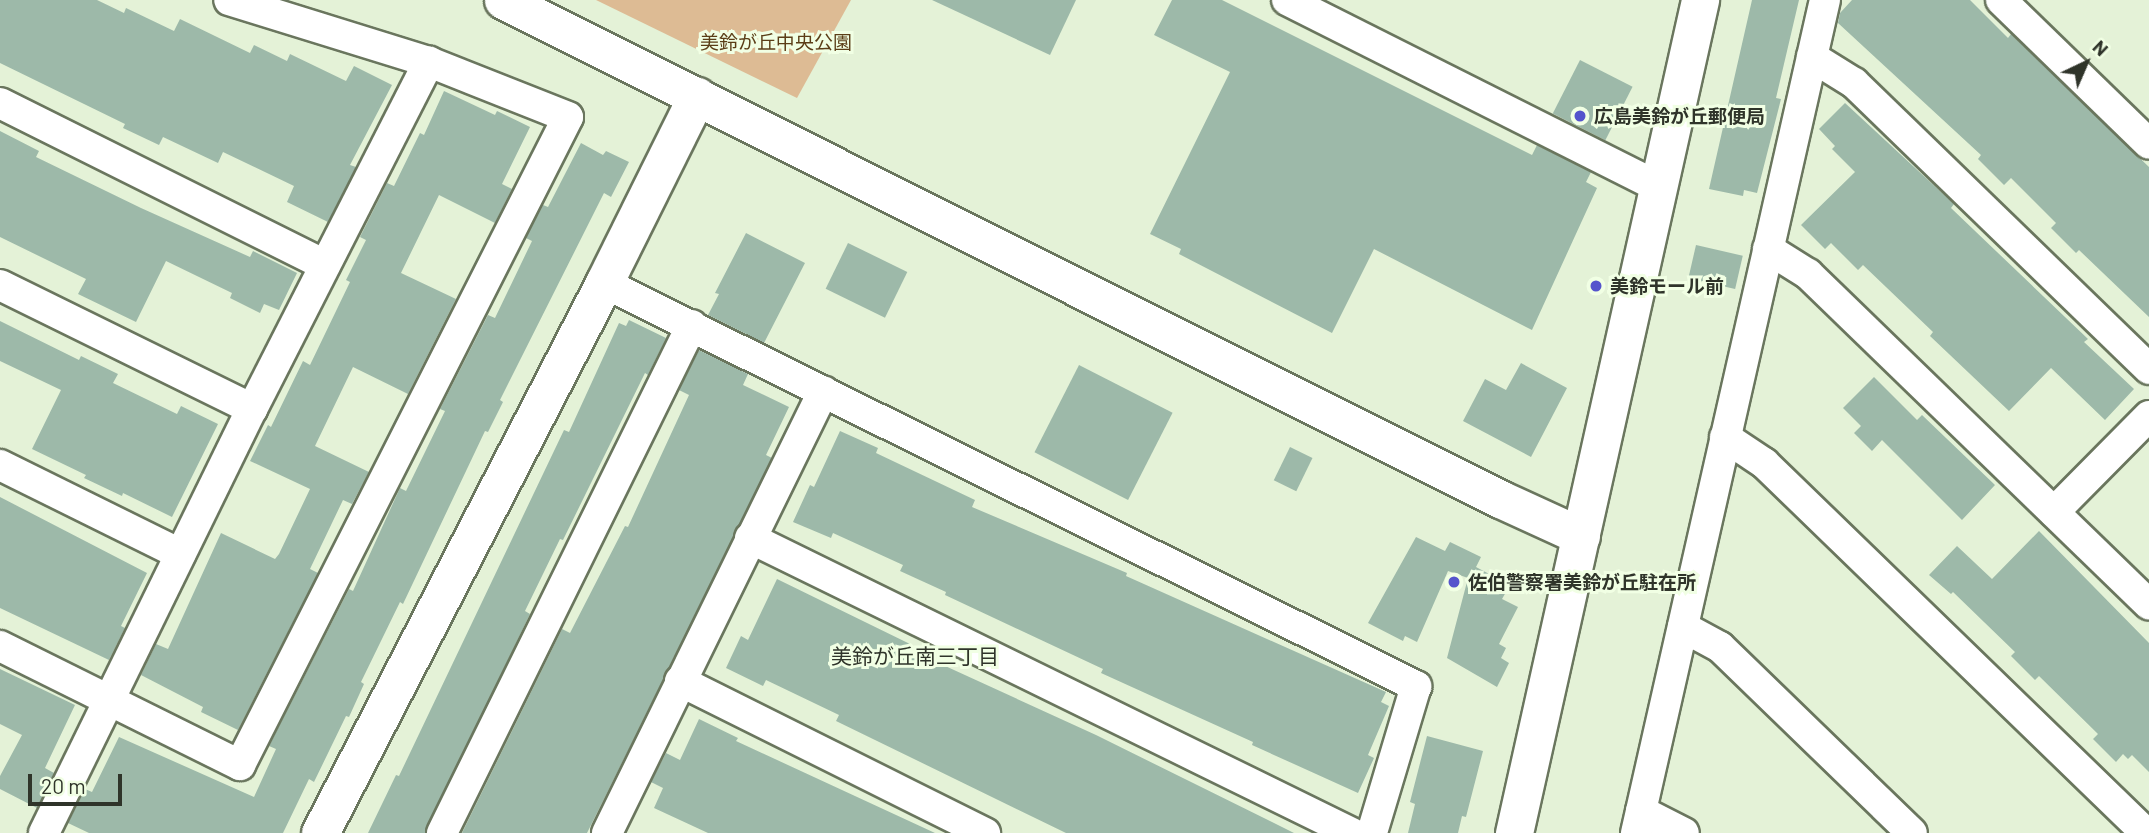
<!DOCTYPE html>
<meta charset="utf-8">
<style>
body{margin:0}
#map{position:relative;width:2149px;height:833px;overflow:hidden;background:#e4f2d7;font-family:Barlow,"Noto Sans JP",sans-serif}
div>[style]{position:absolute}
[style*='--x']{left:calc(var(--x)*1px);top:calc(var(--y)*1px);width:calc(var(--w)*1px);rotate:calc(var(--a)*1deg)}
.green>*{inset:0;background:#ddbb94}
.building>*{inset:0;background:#9db9a9;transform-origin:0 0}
.roads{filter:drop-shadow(2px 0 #6a765e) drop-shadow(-2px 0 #6a765e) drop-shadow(0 2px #6a765e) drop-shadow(0 -2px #6a765e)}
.minor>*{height:30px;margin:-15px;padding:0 15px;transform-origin:15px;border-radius:15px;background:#fff}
.tertiary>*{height:37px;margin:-18.5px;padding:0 18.5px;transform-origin:18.5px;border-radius:18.5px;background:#fff}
.dots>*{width:19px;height:19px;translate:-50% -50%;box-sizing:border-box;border:4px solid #f1ffe4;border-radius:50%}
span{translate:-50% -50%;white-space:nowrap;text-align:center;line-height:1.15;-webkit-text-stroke:6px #f1ffe4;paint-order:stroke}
.park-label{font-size:19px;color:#5b3e17}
.poi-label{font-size:19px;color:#2f342a;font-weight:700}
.left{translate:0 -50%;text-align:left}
.neighbourhood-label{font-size:21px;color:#2f342a}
.north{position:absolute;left:2051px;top:28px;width:70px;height:70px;-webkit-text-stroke:5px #f1ffe4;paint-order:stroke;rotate:44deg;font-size:19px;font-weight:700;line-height:28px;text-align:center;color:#2f342a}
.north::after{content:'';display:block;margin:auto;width:24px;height:32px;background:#2f342a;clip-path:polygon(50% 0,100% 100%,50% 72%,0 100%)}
.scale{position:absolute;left:28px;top:774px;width:94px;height:32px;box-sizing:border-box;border:4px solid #2f342a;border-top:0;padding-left:9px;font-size:21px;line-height:24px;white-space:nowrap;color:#2f342a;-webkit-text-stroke:5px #f1ffe4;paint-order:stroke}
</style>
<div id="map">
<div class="green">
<i style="clip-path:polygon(596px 0,851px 0,797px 98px)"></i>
</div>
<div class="building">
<i style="clip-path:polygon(0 0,97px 0,124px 13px,126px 8px,174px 31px,180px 19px,250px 53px,254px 45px,287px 61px,290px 54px,346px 81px,354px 66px,392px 85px,350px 165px,356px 167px,328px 222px,287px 202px,294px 186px,223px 152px,218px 163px,163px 137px,159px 145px,123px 128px,125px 124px,0 63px)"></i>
<i style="clip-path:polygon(932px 0,1076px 0,1050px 55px)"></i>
<i style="clip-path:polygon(1172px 0,1222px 0,1532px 155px,1537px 145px,1591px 172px,1586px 182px,1597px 188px,1532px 330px,1374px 249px,1332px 333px,1179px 254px,1181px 249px,1150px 234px,1230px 72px,1154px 35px)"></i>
<i style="clip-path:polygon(1752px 0,1799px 0,1776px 98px,1781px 99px,1757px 193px,1744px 190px,1743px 196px,1709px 189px)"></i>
<i style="clip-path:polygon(1852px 0,1970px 0,2008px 38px,2011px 34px,2149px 167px,2149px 317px,2079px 250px,2076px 253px,2051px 228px,2056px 223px,2011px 178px,2004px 185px,1978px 159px,1981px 155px,1838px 23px,1840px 13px)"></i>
<i style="left:1580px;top:60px;width:59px;height:60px;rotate:27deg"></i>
<i style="clip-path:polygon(444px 91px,495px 115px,497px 111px,530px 127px,502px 184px,512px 189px,495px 223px,439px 195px,401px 273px,456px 299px,408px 394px,353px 367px,315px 446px,369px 472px,352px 504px,343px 500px,310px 569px,318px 573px,238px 730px,201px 712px,203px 707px,141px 675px,156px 644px,168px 649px,221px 533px,275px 559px,279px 554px,310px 489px,250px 461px,268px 425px,271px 427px,303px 361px,310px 365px,350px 282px,346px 280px,366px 240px,360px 237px,387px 183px,394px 186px,420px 133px,424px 135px)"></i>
<i style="clip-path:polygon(1845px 103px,1954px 204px,1951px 208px,2088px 339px,2084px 342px,2134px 389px,2105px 420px,2051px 368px,2009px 411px,1930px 336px,1933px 332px,1863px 265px,1858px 270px,1831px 243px,1825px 249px,1801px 225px,1855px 172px,1832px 149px,1835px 146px,1819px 129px)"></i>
<i style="clip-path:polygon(0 131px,39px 151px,36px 157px,141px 208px,250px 257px,253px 251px,297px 273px,279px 310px,264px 304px,260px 313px,230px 298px,232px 293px,166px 261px,136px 322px,78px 294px,86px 279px,0 237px)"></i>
<i style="clip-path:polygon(581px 143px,603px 155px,606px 151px,629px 162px,611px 197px,604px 193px,500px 400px,503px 402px,488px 432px,485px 431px,403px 604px,400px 602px,361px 682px,364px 684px,349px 717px,346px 716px,314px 782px,309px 779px,283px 833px,89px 833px,68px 823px,85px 789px,92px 792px,119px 737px,254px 797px,276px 749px,269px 746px,349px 589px,353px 591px,400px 488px,406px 491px,445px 411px,440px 409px,488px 315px,495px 318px,532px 241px,526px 238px,543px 205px,548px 207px)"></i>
<i style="clip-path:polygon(746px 233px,805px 263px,764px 343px,708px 315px,719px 294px,715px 293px)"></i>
<i style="left:848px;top:243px;width:66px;height:51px;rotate:26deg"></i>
<i style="left:1696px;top:245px;width:48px;height:34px;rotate:13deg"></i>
<i style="clip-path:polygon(629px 320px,666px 338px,648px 375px,645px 373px,563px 540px,560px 539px,525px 611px,530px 614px,425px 833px,368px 833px,396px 775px,399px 776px,564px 430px,569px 432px,619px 323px,626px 326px)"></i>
<i style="clip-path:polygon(0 321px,79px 360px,81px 356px,118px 374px,113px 383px,177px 414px,181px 406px,218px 424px,172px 517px,123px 493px,122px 496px,84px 478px,86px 475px,32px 449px,61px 390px,0 361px)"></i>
<i style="clip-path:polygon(699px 350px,748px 374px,743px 385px,789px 407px,766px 455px,772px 458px,620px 767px,587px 833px,462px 833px,562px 629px,570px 633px,625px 526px,628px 527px,689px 395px,679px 390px)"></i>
<i style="clip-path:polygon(1521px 363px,1567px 388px,1531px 457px,1463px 421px,1485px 379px,1506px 390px)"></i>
<i style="left:1079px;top:365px;width:105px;height:98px;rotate:27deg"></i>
<i style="clip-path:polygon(1874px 377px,1917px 420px,1922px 415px,1995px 485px,1962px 520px,1882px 440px,1872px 451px,1854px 433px,1861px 426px,1843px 408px)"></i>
<i style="clip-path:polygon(840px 431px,878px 448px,876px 453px,975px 500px,972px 507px,1127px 573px,1126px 576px,1386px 692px,1381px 702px,1389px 706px,1368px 755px,1374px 758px,1358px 793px,1252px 745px,1253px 742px,1101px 673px,1103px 669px,945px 595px,946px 592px,900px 571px,903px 565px,833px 533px,831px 538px,793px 522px,810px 485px,814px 487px)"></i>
<i style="left:1290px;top:447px;width:25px;height:37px;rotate:26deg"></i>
<i style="clip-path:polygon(0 497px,147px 573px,121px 626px,125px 628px,109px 660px,0 608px)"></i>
<i style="clip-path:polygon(2039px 531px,2149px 643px,2149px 772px,2132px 755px,2128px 759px,2123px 754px,2116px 762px,2093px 739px,2098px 734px,2039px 676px,2035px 680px,2011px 656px,2015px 652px,1953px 592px,1951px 594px,1929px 575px,1957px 546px,1992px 579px)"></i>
<i style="clip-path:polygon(1416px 537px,1445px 551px,1450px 542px,1481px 557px,1476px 567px,1510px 585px,1502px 599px,1518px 607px,1499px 644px,1506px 648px,1501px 658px,1509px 663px,1497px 687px,1447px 658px,1468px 578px,1448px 571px,1417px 642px,1405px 636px,1403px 641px,1368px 623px)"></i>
<i style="clip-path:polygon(777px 579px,910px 644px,908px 649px,1096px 735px,1294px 833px,1066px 833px,836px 721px,839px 715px,766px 680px,763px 686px,726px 668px,741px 636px,748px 640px)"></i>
<i style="clip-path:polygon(0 669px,75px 705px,45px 768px,54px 773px,37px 808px,0 789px,0 776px,22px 735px,0 724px)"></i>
<i style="clip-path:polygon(699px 719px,738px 738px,736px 741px,935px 833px,708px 833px,654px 808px,663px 788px,651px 782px,666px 753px,680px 760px)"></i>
<i style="clip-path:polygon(1427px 736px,1483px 751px,1466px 817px,1462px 816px,1458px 833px,1408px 833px,1415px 804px,1410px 802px)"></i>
</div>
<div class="roads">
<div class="minor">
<i style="--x:1287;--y:0;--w:414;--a:26.7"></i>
<i style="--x:2001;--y:0;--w:206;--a:44.2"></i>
<i style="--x:1812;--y:57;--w:49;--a:31.8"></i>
<i style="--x:1854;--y:83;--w:411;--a:44.1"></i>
<i style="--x:0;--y:103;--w:363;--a:26.5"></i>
<i style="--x:1768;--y:249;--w:47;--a:32"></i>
<i style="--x:1808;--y:274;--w:475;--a:44.1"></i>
<i style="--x:604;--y:283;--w:907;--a:26.4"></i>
<i style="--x:1416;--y:686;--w:153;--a:106.7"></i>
<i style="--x:0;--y:285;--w:281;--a:26.2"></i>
<i style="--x:1725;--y:437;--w:47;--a:33.7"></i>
<i style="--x:1764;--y:463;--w:532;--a:44.09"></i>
<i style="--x:0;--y:465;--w:201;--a:26.3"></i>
<i style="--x:2054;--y:512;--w:135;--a:-45.3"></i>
<i style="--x:750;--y:538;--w:670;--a:26.11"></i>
<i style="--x:1683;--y:627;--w:42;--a:28.4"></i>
<i style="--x:1720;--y:647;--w:267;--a:44.1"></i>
<i style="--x:0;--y:646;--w:268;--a:26.4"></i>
<i style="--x:240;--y:765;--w:726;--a:-63.15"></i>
<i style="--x:568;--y:117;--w:149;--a:-158.4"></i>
<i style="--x:429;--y:62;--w:209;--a:-162.8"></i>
<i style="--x:680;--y:681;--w:341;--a:26.5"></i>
<i style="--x:1641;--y:811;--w:48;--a:27.1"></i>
<i style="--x:44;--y:833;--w:472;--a:-63.9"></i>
<i style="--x:252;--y:409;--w:390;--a:-63"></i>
<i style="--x:442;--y:833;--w:566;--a:-63.8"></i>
<i style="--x:607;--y:833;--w:492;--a:-63.9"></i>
<i style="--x:1636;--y:833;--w:854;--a:-77.22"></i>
</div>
<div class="tertiary">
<i style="--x:503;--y:0;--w:1115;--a:26.59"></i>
<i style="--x:1500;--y:499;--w:89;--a:24.6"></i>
<i style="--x:320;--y:833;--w:619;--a:-62.69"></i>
<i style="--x:604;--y:283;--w:209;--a:-63.6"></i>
<i style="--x:1514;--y:833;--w:854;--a:-77.41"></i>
</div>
</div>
<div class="dots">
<i style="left:1580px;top:116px;background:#5554cc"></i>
<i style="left:1596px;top:286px;background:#5554cc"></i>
<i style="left:1454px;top:582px;background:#5554cc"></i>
</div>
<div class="park-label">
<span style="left:776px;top:42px">美鈴が丘中央公園</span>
</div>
<div class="poi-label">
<span class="left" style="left:1594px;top:116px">広島美鈴が丘郵便局</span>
<span class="left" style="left:1610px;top:286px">美鈴モール前</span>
<span class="left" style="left:1468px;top:582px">佐伯警察署美鈴が丘駐在所</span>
</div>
<div class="neighbourhood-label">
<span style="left:915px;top:656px">美鈴が丘南三丁目</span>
</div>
<div class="north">N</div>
<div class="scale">20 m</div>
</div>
